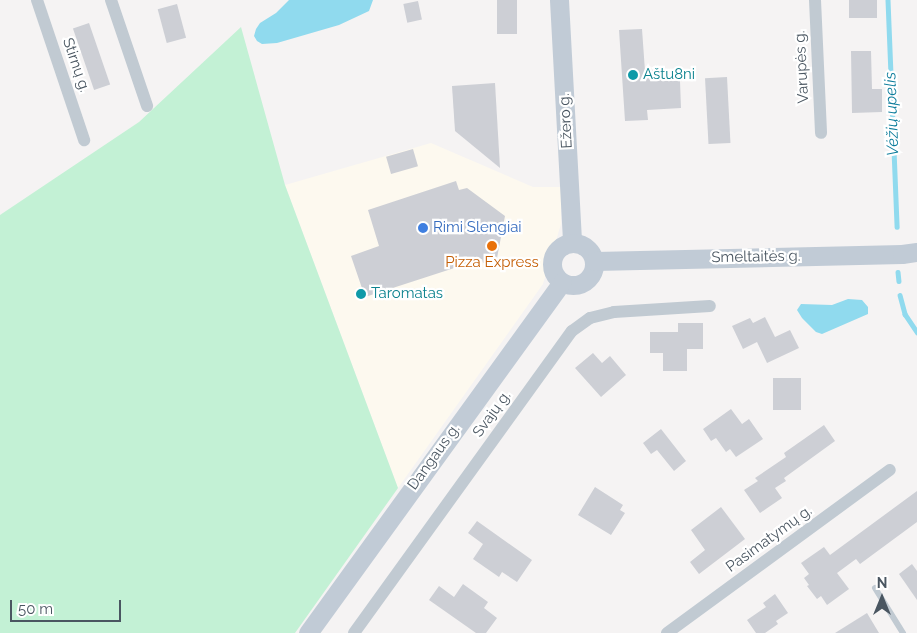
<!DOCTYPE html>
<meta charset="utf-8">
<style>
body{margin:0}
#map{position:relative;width:917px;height:633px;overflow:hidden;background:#f5f3f3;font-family:Raleway,sans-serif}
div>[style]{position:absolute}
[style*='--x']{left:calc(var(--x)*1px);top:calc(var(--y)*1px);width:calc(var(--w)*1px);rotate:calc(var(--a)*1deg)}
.commercial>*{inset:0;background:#fdf9ef}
.green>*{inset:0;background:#c3f1d5}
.water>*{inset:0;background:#90daee}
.stream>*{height:4.5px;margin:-2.25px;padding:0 2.25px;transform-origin:2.25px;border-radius:2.25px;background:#90daee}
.building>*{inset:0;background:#cdcfd5;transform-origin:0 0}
.service>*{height:6px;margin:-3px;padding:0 3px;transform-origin:3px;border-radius:3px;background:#c1cad2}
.minor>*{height:12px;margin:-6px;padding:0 6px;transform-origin:6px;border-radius:6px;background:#c1cad2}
.secondary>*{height:19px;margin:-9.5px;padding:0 9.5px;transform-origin:9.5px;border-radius:9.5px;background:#c1cbd6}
.secondary>.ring{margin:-9.5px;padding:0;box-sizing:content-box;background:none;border:19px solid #c1cbd6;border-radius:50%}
.dots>*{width:14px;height:14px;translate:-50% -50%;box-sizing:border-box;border:2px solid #fff;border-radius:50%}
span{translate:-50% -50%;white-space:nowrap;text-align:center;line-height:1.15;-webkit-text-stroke:4.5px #fff;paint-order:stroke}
.street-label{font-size:15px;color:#4a5661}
.culture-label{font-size:15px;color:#0d838f}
.left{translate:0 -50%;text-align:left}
.shop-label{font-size:15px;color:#366cbe}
.food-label{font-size:15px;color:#c56008}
.water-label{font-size:16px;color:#0c7c9b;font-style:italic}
.north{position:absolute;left:857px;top:573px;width:50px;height:50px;-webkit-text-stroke:4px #fff;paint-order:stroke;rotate:0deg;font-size:14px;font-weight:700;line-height:20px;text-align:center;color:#4a5661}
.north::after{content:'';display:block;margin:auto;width:18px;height:22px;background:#4a5661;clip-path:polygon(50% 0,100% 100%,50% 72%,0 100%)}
.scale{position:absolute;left:10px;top:600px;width:111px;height:22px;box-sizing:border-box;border:2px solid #4a5661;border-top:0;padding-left:6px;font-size:15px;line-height:18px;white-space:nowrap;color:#4a5661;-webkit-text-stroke:4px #fff;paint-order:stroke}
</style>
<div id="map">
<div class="commercial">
<i style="clip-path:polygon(431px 143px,533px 187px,561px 187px,561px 224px,543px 284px,398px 488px,285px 185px)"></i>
</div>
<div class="green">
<i style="clip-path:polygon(241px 27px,285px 185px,398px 488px,295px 633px,0 633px,0 215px,139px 122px)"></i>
</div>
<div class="water">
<i style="clip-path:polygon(289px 0,373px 0,369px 11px,339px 25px,277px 43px,262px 44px,257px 41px,254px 36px,256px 29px,260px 23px,276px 13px)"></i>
<i style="clip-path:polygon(848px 299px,862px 300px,868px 307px,868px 314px,822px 334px,816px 332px,802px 318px,797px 310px,801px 304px,832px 305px)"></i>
</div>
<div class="stream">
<i style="--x:888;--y:0;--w:227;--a:87.7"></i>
<i style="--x:898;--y:272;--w:9;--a:84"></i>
<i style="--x:900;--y:295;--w:20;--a:75"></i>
<i style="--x:905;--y:314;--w:22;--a:56"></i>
</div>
<div class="building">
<i style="left:497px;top:0;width:20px;height:34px"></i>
<i style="left:849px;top:0;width:28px;height:18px"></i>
<i style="left:418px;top:1px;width:19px;height:15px;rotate:78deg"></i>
<i style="left:177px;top:4px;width:35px;height:20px;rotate:75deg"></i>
<i style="left:89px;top:23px;width:65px;height:17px;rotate:71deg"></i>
<i style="clip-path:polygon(642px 29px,645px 71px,663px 70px,663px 81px,680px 81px,681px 108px,647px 110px,648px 120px,625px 121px,619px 30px)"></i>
<i style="clip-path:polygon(851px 51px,871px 51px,872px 89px,882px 89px,882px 112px,852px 113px)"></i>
<i style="left:727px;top:77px;width:66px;height:22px;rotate:87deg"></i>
<i style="clip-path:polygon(495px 83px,500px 168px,455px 131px,452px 86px)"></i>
<i style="left:413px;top:149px;width:18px;height:28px;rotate:74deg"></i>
<i style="clip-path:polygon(456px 181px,459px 190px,467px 188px,505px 216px,497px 258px,483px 263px,482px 259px,365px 297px,351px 256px,379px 246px,368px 210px)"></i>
<i style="clip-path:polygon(765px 317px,775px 337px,790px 330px,799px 348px,767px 363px,757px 342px,743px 349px,732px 326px,750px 318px,753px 323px)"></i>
<i style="clip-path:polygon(678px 323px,703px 323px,703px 349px,687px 349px,687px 371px,663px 371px,663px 353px,650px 353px,650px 332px,678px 332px)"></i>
<i style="clip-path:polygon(593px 353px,602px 363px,610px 356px,626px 375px,601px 397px,575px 368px)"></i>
<i style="left:773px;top:378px;width:28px;height:32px"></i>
<i style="clip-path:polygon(731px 409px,742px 424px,749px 419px,763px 439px,736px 457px,730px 449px,726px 452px,716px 438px,711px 441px,703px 429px)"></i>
<i style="clip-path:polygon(824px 425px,835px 441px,784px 478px,786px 481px,775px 488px,782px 498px,760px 513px,744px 490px,758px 481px,755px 478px,786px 457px,784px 453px)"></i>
<i style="clip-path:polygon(661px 429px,686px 461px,674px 471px,657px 450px,651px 454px,643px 443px)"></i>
<i style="clip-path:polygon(595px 487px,623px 505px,620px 510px,625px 513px,611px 535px,578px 515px)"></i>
<i style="clip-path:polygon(917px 491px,917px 522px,860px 564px,856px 559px,837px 573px,849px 589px,827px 605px,821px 596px,817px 599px,807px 586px,809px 585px,804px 578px,809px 574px,801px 563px,824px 547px,830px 555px)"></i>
<i style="clip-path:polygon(721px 507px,745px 539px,699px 574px,690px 562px,705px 550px,691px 530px)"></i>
<i style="clip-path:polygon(477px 521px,532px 560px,517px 582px,502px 572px,499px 577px,473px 559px,483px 544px,468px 533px)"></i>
<i style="clip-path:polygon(912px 564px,917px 571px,917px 600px,899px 574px)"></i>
<i style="clip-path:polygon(463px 584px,488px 602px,484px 608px,497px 618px,486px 633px,476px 633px,429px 600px,439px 586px,454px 597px)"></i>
<i style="clip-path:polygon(775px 594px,788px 613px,776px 621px,778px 624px,765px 633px,756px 633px,747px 620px,766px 607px,763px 603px)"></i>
<i style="clip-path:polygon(867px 613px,879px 633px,835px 633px)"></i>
</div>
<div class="service">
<i style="--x:875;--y:588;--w:53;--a:58.1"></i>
</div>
<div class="minor">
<i style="--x:37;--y:0;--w:148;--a:71.4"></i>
<i style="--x:111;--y:0;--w:112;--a:71.2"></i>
<i style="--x:815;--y:0;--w:133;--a:87.4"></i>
<i style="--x:354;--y:633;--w:372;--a:-54.2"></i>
<i style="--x:572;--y:331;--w:22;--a:-36"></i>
<i style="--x:590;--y:318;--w:25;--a:-14"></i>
<i style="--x:614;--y:312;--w:96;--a:-3.6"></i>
<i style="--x:667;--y:633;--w:276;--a:-36.2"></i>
</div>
<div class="secondary">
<i style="--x:559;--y:0;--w:242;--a:86.9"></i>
<i class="ring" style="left:552px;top:243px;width:23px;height:23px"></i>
<i style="--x:595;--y:261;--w:307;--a:-1.3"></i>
<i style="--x:902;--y:254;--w:15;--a:-8"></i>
<i style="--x:308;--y:633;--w:433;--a:-54.1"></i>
</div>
<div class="dots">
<i style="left:633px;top:75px;background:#0f9aa8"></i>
<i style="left:423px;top:228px;background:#3f7fe0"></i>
<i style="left:492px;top:246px;background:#e8710a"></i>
<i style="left:361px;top:294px;background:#0f9aa8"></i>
</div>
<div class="street-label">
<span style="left:76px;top:65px;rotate:71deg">Stirnų g.</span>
<span style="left:802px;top:67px;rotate:-93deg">Varupės g.</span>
<span style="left:566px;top:121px;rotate:-93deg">Ežero g.</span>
<span style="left:756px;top:257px;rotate:-1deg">Smeltaitės g.</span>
<span style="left:492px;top:414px;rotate:-54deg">Svajų g.</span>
<span style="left:434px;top:457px;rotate:-54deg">Dangaus g.</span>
<span style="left:769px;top:539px;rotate:-36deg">Pasimatymų g.</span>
</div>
<div class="culture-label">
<span class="left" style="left:643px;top:75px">Aštu8ni</span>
<span class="left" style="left:371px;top:294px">Taromatas</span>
</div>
<div class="shop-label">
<span class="left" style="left:433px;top:228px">Rimi Slengiai</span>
</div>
<div class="food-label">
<span style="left:492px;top:263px">Pizza Express</span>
</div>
<div class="water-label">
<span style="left:892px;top:114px;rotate:-92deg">Vėžių upelis</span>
</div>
<div class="north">N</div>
<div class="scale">50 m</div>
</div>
